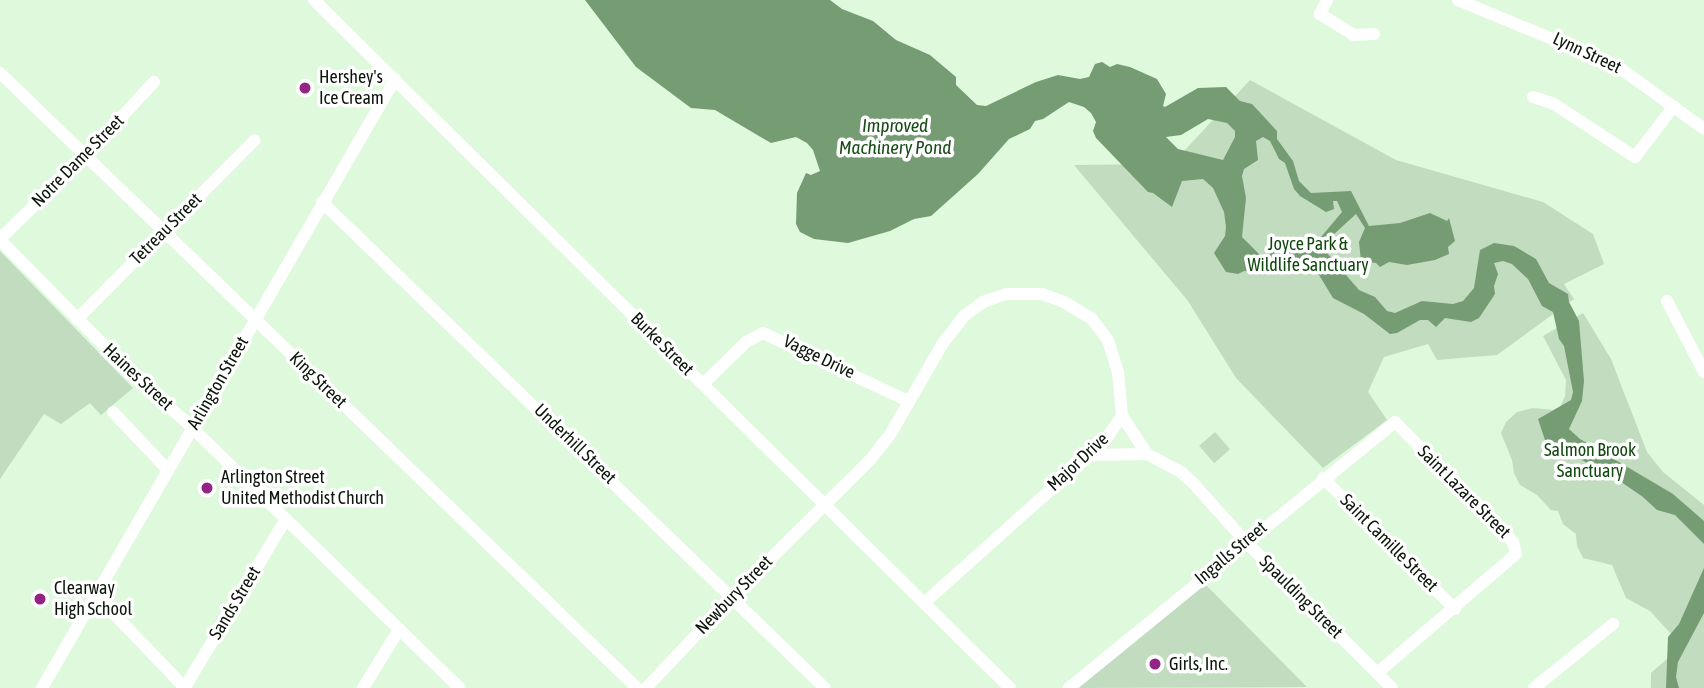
<!DOCTYPE html>
<style>
body{margin:0}
#map{position:relative;width:1704px;height:688px;overflow:hidden;background:#def9db;font-family:"Asap Condensed",sans-serif}
div>[style]{position:absolute}
[style*='--x']{left:calc(var(--x)*1px);top:calc(var(--y)*1px);width:calc(var(--w)*1px);rotate:calc(var(--a)*1deg)}
.green>*{inset:0;background:#c2dcc0;transform-origin:0 0}
.water>*{inset:0;background:#769c73}
.minor>*{height:12px;margin:-6px;padding:0 6px;transform-origin:6px;border-radius:6px;background:#fff}
.dots>*{width:19px;height:19px;translate:-50% -50%;box-sizing:border-box;border:4px solid #fff;border-radius:50%}
span{translate:-50% -50%;white-space:nowrap;text-align:center;line-height:1.15;-webkit-text-stroke:7px #fff;paint-order:stroke}
.street-label{font-size:18px;color:#0b150a}
.poi-label{font-size:18px;color:#0b150a}
.left{translate:0 -50%;text-align:left}
.park-label{font-size:18px;color:#10480e}
.water-label{font-size:19px;color:#174d15;font-style:italic}
</style>
<div id="map">
<div class="green">
<i style="clip-path:polygon(1250px 80px,1396px 160px,1543px 202px,1593px 234px,1604px 264px,1564px 284px,1574px 299px,1497px 355px,1437px 360px,1428px 344px,1384px 357px,1368px 392px,1387px 420px,1323px 468px,1236px 378px,1188px 301px,1074px 165px,1172px 164px)"></i>
<i style="clip-path:polygon(0 251px,133px 388px,101px 415px,90px 403px,61px 424px,44px 414px,0 479px)"></i>
<i style="clip-path:polygon(1583px 313px,1611px 359px,1647px 452px,1663px 472px,1704px 505px,1704px 688px,1651px 688px,1651px 673px,1669px 657px,1672px 635px,1650px 611px,1626px 598px,1612px 565px,1583px 558px,1577px 546px,1576px 534px,1563px 524px,1558px 511px,1551px 510px,1537px 495px,1520px 485px,1514px 473px,1512px 460px,1501px 433px,1506px 422px,1517px 412px,1533px 408px,1554px 410px,1538px 419px,1558px 412px,1565px 396px,1566px 380px,1543px 336px)"></i>
<i style="left:1215px;top:432px;width:23px;height:21px;rotate:49deg"></i>
<i style="clip-path:polygon(1204px 583px,1307px 687px,1078px 688px)"></i>
</div>
<div class="water">
<i style="clip-path:polygon(evenodd,585px 0,830px 0,842px 9px,873px 21px,896px 40px,930px 55px,956px 77px,956px 85px,977px 105px,986px 106px,1036px 82px,1058px 75px,1080px 79px,1089px 77px,1095px 64px,1102px 62px,1110px 67px,1117px 64px,1130px 67px,1157px 79px,1166px 94px,1163px 106px,1165px 107px,1198px 88px,1226px 87px,1240px 101px,1252px 104px,1277px 131px,1277px 139px,1293px 161px,1299px 181px,1311px 193px,1351px 191px,1369px 226px,1400px 223px,1430px 213px,1447px 221px,1449px 218px,1455px 241px,1448px 247px,1449px 254px,1435px 260px,1407px 265px,1389px 262px,1380px 267px,1376px 263px,1361px 261px,1359px 242px,1365px 228px,1356px 214px,1321px 246px,1359px 290px,1375px 297px,1387px 311px,1395px 313px,1422px 301px,1453px 304px,1463px 301px,1474px 288px,1480px 250px,1494px 243px,1514px 246px,1536px 259px,1549px 283px,1568px 294px,1569px 302px,1579px 321px,1584px 381px,1582px 401px,1569px 429px,1580px 439px,1673px 494px,1704px 521px,1704px 544px,1675px 515px,1657px 510px,1643px 497px,1611px 475px,1566px 452px,1548px 449px,1538px 419px,1571px 400px,1573px 392px,1564px 346px,1559px 339px,1553px 312px,1542px 306px,1528px 279px,1512px 264px,1503px 261px,1494px 263px,1498px 274px,1494px 286px,1495px 294px,1479px 318px,1471px 322px,1445px 318px,1436px 327px,1428px 320px,1420px 320px,1397px 333px,1390px 334px,1364px 314px,1333px 298px,1319px 275px,1307px 265px,1292px 272px,1286px 267px,1264px 272px,1244px 271px,1238px 274px,1226px 272px,1214px 253px,1225px 236px,1226px 227px,1224px 212px,1213px 188px,1203px 179px,1182px 181px,1172px 207px,1153px 193px,1148px 192px,1096px 138px,1093px 131px,1096px 122px,1091px 113px,1084px 107px,1069px 102px,1043px 119px,1035px 121px,1030px 129px,1009px 139px,978px 174px,931px 216px,914px 219px,890px 231px,848px 243px,814px 239px,800px 232px,796px 224px,797px 193px,806px 173px,811px 175px,820px 171px,813px 150px,807px 143px,796px 137px,771px 143px,715px 110px,691px 108px,636px 67px,585px 0,1208px 119px,1227px 123px,1235px 131px,1235px 137px,1223px 160px,1178px 149px,1166px 137px,1181px 135px,1208px 119px,585px 0,1263px 137px,1270px 141px,1279px 159px,1285px 163px,1294px 189px,1300px 196px,1326px 212px,1334px 209px,1333px 201px,1337px 201px,1342px 212px,1316px 243px,1275px 249px,1261px 256px,1242px 237px,1246px 198px,1242px 176px,1244px 169px,1258px 160px,1256px 141px,1263px 137px)"></i>
<i style="clip-path:polygon(1704px 568px,1704px 613px,1678px 662px,1676px 677px,1679px 688px,1666px 688px,1668px 637px,1679px 624px)"></i>
</div>
<div class="minor">
<i style="--x:314;--y:0;--w:979;--a:44.67"></i>
<i style="--x:1327;--y:0;--w:16;--a:117"></i>
<i style="--x:1320;--y:14;--w:39;--a:32"></i>
<i style="--x:1353;--y:35;--w:21;--a:-3"></i>
<i style="--x:1458;--y:0;--w:172;--a:22.5"></i>
<i style="--x:1617;--y:66;--w:107;--a:35.9"></i>
<i style="--x:0;--y:73;--w:885;--a:43.99"></i>
<i style="--x:1533;--y:97;--w:22;--a:18"></i>
<i style="--x:1554;--y:104;--w:97;--a:33.2"></i>
<i style="--x:1635;--y:157;--w:64;--a:-52.6"></i>
<i style="--x:322;--y:202;--w:699;--a:44.02"></i>
<i style="--x:0;--y:239;--w:130;--a:-44.4"></i>
<i style="--x:93;--y:148;--w:90;--a:-47.3"></i>
<i style="--x:0;--y:240;--w:197;--a:45.4"></i>
<i style="--x:138;--y:380;--w:61;--a:41"></i>
<i style="--x:184;--y:420;--w:385;--a:44.2"></i>
<i style="--x:1667;--y:301;--w:80;--a:62.5"></i>
<i style="--x:77;--y:319;--w:252;--a:-45.2"></i>
<i style="--x:703;--y:384;--w:60;--a:-44.3"></i>
<i style="--x:746;--y:342;--w:19;--a:-28"></i>
<i style="--x:763;--y:333;--w:160;--a:25.1"></i>
<i style="--x:113;--y:412;--w:80;--a:46.5"></i>
<i style="--x:1147;--y:454;--w:40;--a:28"></i>
<i style="--x:1182;--y:473;--w:15;--a:42"></i>
<i style="--x:1193;--y:483;--w:78;--a:48.1"></i>
<i style="--x:1245;--y:541;--w:208;--a:45"></i>
<i style="--x:1089;--y:455;--w:58;--a:-1"></i>
<i style="--x:1147;--y:454;--w:45;--a:-123.3"></i>
<i style="--x:1323;--y:478;--w:186;--a:44.8"></i>
<i style="--x:95;--y:594;--w:130;--a:46.2"></i>
<i style="--x:185;--y:687;--w:196;--a:-59"></i>
<i style="--x:42;--y:688;--w:704;--a:-59.9"></i>
<i style="--x:363;--y:688;--w:68;--a:-58.2"></i>
<i style="--x:646;--y:688;--w:127;--a:-46.6"></i>
<i style="--x:733;--y:596;--w:193;--a:-44.8"></i>
<i style="--x:870;--y:460;--w:34;--a:-52"></i>
<i style="--x:891;--y:433;--w:104;--a:-60"></i>
<i style="--x:943;--y:343;--w:34;--a:-52"></i>
<i style="--x:964;--y:316;--w:24;--a:-36"></i>
<i style="--x:983;--y:302;--w:24;--a:-19"></i>
<i style="--x:1006;--y:294;--w:36;--a:0"></i>
<i style="--x:1042;--y:294;--w:23;--a:20"></i>
<i style="--x:1064;--y:302;--w:33;--a:31"></i>
<i style="--x:1092;--y:319;--w:26;--a:53"></i>
<i style="--x:1108;--y:340;--w:34;--a:73"></i>
<i style="--x:1118;--y:372;--w:44;--a:84.8"></i>
<i style="--x:1122;--y:416;--w:33;--a:125"></i>
<i style="--x:1103;--y:443;--w:240;--a:138.2"></i>
<i style="--x:1069;--y:688;--w:421;--a:-39.2"></i>
<i style="--x:1395;--y:422;--w:168;--a:45.5"></i>
<i style="--x:1513;--y:542;--w:12;--a:76"></i>
<i style="--x:1516;--y:554;--w:183;--a:139.4"></i>
<i style="--x:1534;--y:688;--w:102;--a:-39"></i>
</div>
<div class="dots">
<i style="left:305px;top:88px;background:#942484"></i>
<i style="left:207px;top:488px;background:#942484"></i>
<i style="left:40px;top:599px;background:#942484"></i>
<i style="left:1155px;top:664px;background:#942484"></i>
</div>
<div class="street-label">
<span style="left:1587px;top:53px;rotate:25deg">Lynn Street</span>
<span style="left:78px;top:161px;rotate:-45deg">Notre Dame Street</span>
<span style="left:166px;top:229px;rotate:-45deg">Tetreau Street</span>
<span style="left:662px;top:344px;rotate:45deg">Burke Street</span>
<span style="left:819px;top:357px;rotate:26deg">Vagge Drive</span>
<span style="left:138px;top:377px;rotate:43deg">Haines Street</span>
<span style="left:318px;top:380px;rotate:44deg">King Street</span>
<span style="left:218px;top:383px;rotate:-60deg">Arlington Street</span>
<span style="left:575px;top:444px;rotate:44deg">Underhill Street</span>
<span style="left:1078px;top:462px;rotate:-43deg">Major Drive</span>
<span style="left:1464px;top:492px;rotate:45deg">Saint Lazare Street</span>
<span style="left:1389px;top:543px;rotate:45deg">Saint Camille Street</span>
<span style="left:1231px;top:553px;rotate:-40deg">Ingalls Street</span>
<span style="left:734px;top:595px;rotate:-46deg">Newbury Street</span>
<span style="left:1301px;top:597px;rotate:45deg">Spaulding Street</span>
<span style="left:235px;top:603px;rotate:-59deg">Sands Street</span>
</div>
<div class="poi-label">
<span class="left" style="left:319px;top:88px">Hershey's<br>Ice Cream</span>
<span class="left" style="left:221px;top:488px">Arlington Street<br>United Methodist Church</span>
<span class="left" style="left:54px;top:599px">Clearway<br>High School</span>
<span class="left" style="left:1169px;top:664px">Girls, Inc.</span>
</div>
<div class="park-label">
<span style="left:1308px;top:255px">Joyce Park &amp;<br>Wildlife Sanctuary</span>
<span style="left:1590px;top:461px">Salmon Brook<br>Sanctuary</span>
</div>
<div class="water-label">
<span style="left:895px;top:137px">Improved<br>Machinery Pond</span>
</div>
</div>
